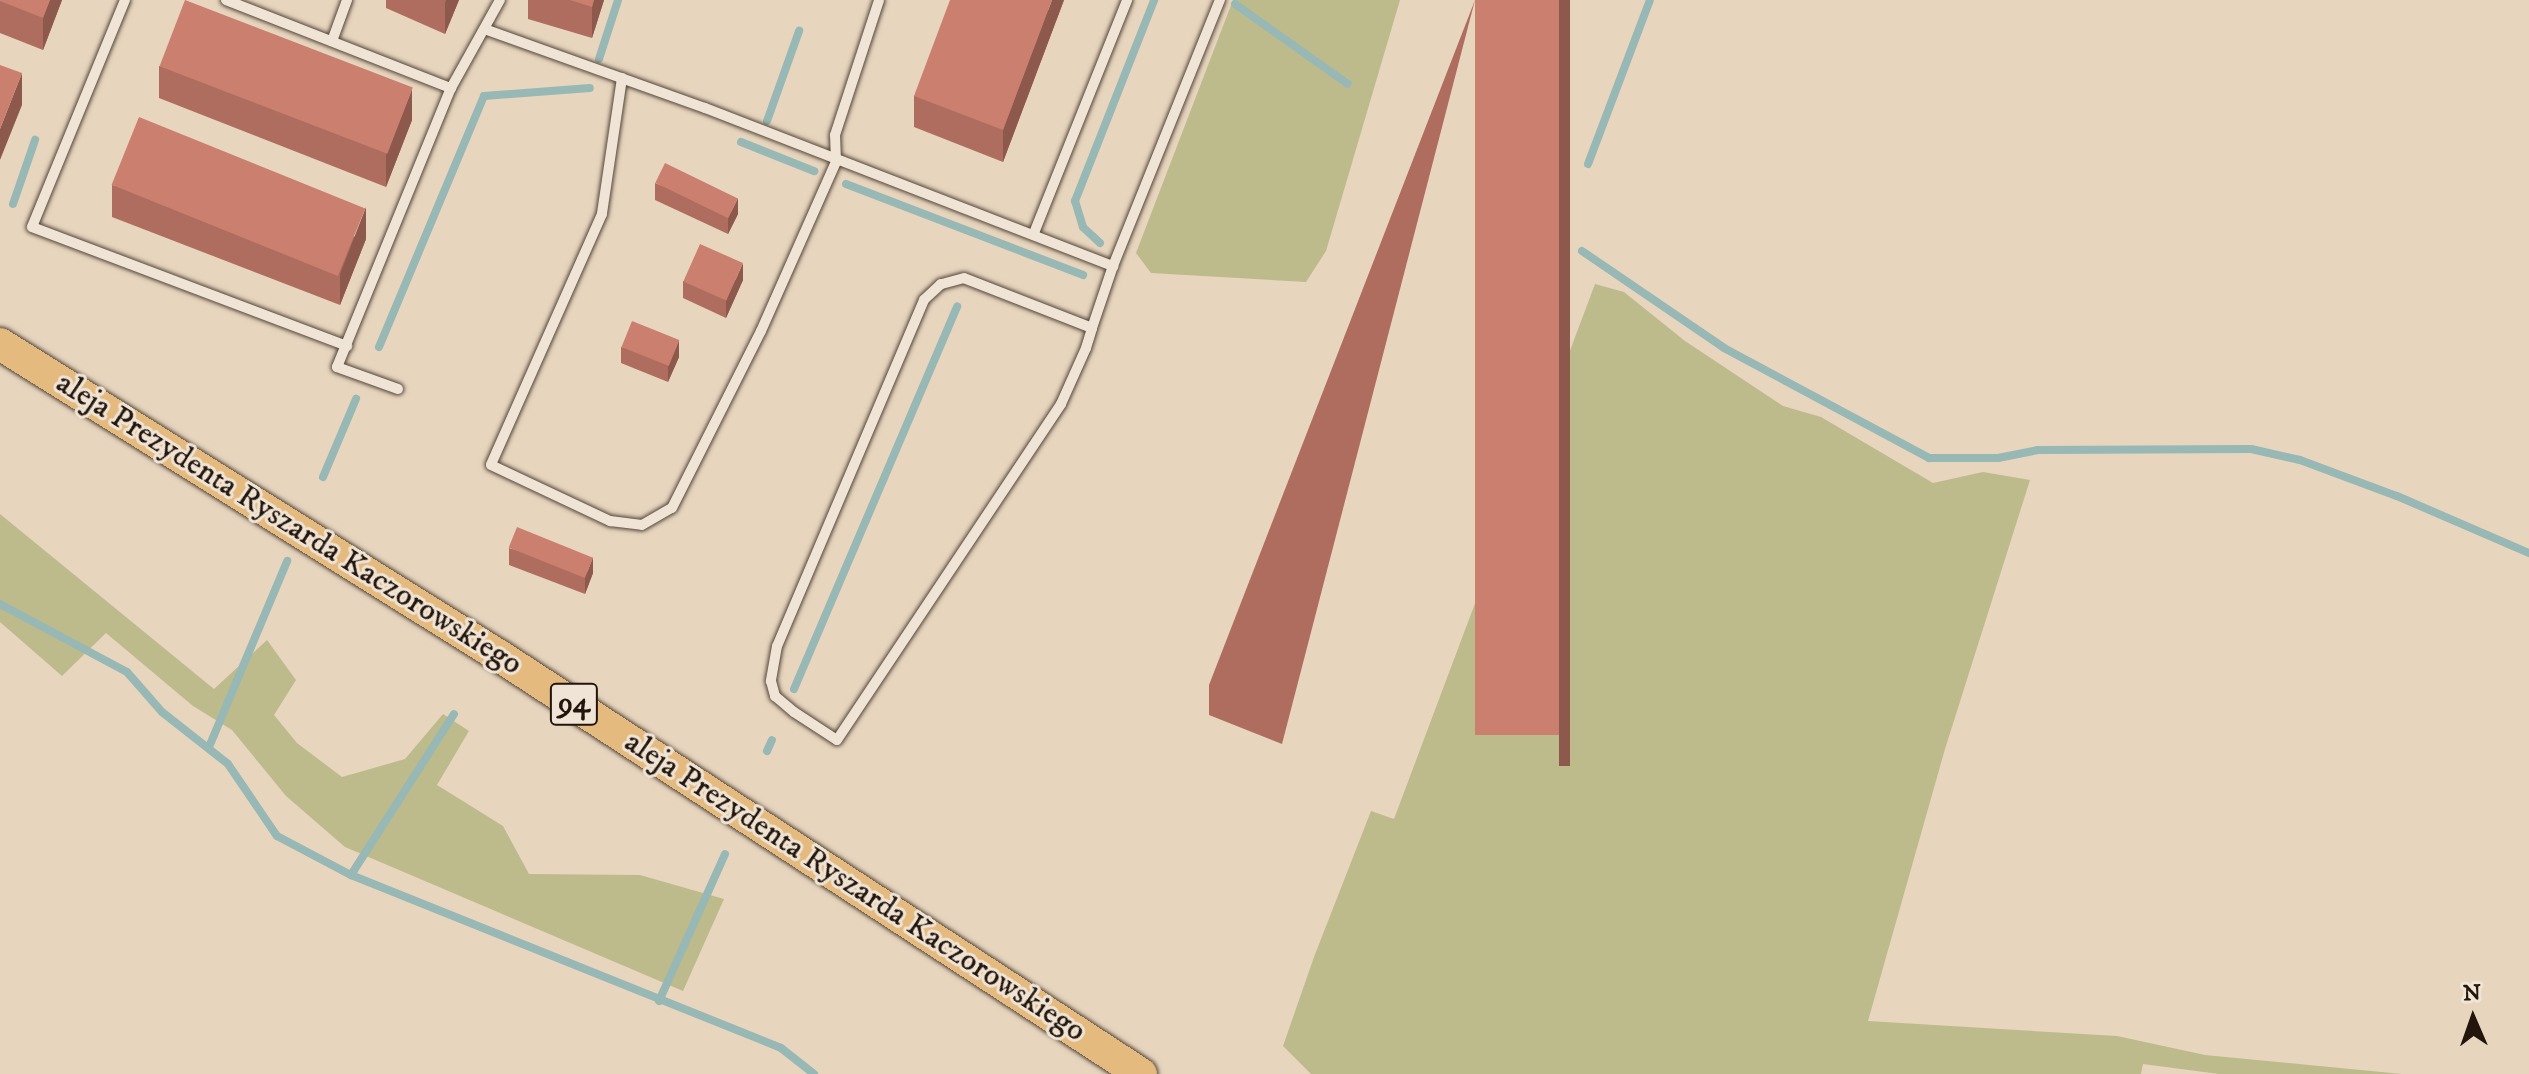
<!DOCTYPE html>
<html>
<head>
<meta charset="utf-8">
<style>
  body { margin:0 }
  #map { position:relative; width:2529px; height:1074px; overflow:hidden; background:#e7d5be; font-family:"IM FELL DW Pica",serif }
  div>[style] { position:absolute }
  .green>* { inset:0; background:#bdbb8c }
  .stream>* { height:8px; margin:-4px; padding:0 4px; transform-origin:4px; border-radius:4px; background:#97b8b4 }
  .roads { filter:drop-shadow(0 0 2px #534538) drop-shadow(0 0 2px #534538) }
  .lane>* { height:10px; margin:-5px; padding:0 5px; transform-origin:5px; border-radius:5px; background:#efe4d5 }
  .primary>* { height:32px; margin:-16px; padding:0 16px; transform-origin:16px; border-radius:16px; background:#e4ba7f }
  .wall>* { inset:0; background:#af6d5f }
  .shaded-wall>* { inset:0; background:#8e594d; transform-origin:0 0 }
  .building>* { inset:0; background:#cb7f6e; transform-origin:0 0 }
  span { translate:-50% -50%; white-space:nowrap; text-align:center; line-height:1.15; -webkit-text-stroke:6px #efe4d5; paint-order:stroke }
  .shield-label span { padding:2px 6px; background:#efe4d5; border:2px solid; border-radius:6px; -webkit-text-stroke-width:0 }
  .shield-label { font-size:30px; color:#22150b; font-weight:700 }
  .street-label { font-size:32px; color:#22150b }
  .north { position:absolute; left:2433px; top:978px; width:80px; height:80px; -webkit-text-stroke:6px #efe4d5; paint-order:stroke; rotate:358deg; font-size:22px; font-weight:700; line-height:32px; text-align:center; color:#22150b }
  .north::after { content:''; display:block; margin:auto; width:28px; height:36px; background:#22150b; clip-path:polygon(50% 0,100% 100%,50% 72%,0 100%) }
</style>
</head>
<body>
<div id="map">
  <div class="green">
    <div style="clip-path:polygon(1233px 0,1400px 0,1326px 251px,1306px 282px,1151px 273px,1136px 253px)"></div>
    <div style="clip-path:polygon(1595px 284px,1624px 292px,1685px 341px,1783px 406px,1821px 417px,1933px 483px,1983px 472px,2030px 480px,1945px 749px,1868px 1021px,2117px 1036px,2205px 1055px,2402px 1074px,2219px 1074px,2143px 1064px,2141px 1074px,1311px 1074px,1283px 1046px,1314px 957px,1371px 811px,1394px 819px)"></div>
    <div style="clip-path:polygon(0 514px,214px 689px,267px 640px,296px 680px,274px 715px,297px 743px,342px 777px,405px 759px,443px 714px,469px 731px,437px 785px,503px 826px,529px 874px,640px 875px,724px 899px,683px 991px,345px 847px,286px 796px,232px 730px,193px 706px,106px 633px,62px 676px,0 622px)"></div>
  </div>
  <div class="stream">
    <div style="left:1235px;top:4px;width:138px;rotate:35.3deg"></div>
    <div style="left:599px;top:59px;width:62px;rotate:-72.1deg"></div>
    <div style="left:767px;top:121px;width:96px;rotate:-70.4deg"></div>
    <div style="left:741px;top:142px;width:79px;rotate:21.7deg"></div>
    <div style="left:1588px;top:164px;width:175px;rotate:-69.3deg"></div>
    <div style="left:846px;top:184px;width:254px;rotate:21deg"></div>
    <div style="left:13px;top:204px;width:68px;rotate:-71deg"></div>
    <div style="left:1100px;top:243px;width:23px;rotate:-137deg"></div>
    <div style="left:1083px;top:227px;width:27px;rotate:-107deg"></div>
    <div style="left:1075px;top:201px;width:216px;rotate:-68.5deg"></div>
    <div style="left:1582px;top:251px;width:172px;rotate:34.3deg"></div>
    <div style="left:1724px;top:348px;width:233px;rotate:28.2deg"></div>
    <div style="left:1929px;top:458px;width:69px"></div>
    <div style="left:1998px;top:458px;width:41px;rotate:-11.3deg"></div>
    <div style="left:2038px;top:450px;width:213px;rotate:-0.3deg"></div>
    <div style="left:2251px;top:449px;width:50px;rotate:12.7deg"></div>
    <div style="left:2300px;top:460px;width:103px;rotate:20.4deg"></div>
    <div style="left:2397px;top:496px;width:144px;rotate:23.4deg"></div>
    <div style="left:379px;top:347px;width:272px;rotate:-67.3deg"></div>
    <div style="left:484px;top:96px;width:106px;rotate:-4.3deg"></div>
    <div style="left:323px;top:477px;width:85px;rotate:-67.1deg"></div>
    <div style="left:0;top:604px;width:144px;rotate:28.2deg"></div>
    <div style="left:127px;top:672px;width:53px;rotate:48.8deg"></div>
    <div style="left:162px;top:712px;width:84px;rotate:38.2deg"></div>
    <div style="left:228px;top:764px;width:87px;rotate:55.8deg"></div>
    <div style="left:277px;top:836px;width:84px;rotate:27.8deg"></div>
    <div style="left:351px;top:875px;width:463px;rotate:21.9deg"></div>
    <div style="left:781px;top:1048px;width:42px;rotate:38.2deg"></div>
    <div style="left:794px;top:689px;width:416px;rotate:-66.9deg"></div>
    <div style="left:209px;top:747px;width:202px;rotate:-67.2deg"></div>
    <div style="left:767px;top:751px;width:12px;rotate:-66deg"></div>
    <div style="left:351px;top:875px;width:191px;rotate:-57.4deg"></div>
    <div style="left:659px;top:1001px;width:161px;rotate:-65.8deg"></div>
  </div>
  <div class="roads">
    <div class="lane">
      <div style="left:125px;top:0;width:245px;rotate:112.3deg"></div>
      <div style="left:32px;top:227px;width:337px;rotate:20.7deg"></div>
      <div style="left:226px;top:0;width:242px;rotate:21.4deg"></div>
      <div style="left:487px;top:30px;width:232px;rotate:19.7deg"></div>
      <div style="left:705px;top:108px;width:438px;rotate:21.2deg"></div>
      <div style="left:1113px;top:266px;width:287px;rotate:-68.1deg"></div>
      <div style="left:332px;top:41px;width:44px;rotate:-69.9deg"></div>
      <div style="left:622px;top:78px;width:137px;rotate:98.4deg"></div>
      <div style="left:602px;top:214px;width:274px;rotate:113.9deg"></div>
      <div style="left:491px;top:465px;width:132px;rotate:25.2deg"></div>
      <div style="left:610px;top:521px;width:32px;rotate:7deg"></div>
      <div style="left:642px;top:525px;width:34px;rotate:-30deg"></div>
      <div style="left:672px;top:508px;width:198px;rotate:-63.3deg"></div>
      <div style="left:761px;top:331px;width:185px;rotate:-66.1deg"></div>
      <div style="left:836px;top:162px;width:27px;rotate:-92deg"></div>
      <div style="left:835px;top:135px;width:142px;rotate:-71.9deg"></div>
      <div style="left:1034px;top:233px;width:251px;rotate:-68.2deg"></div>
      <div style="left:1092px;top:328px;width:137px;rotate:-158.7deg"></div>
      <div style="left:964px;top:278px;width:24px;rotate:165deg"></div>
      <div style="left:941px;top:284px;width:23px;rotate:137deg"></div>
      <div style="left:924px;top:300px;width:376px;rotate:113deg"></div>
      <div style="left:777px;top:646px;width:36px;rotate:100deg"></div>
      <div style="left:771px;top:681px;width:16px;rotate:75deg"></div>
      <div style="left:775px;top:696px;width:25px;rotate:40deg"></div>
      <div style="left:794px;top:712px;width:51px;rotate:33.1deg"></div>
      <div style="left:837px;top:740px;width:404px;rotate:-56.3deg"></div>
      <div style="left:1061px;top:404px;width:61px;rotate:-65.9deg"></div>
      <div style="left:1086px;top:348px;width:21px;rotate:-73deg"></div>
      <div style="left:1092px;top:328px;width:65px;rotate:-71.3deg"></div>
      <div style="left:398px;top:389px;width:65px;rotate:-160.2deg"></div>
      <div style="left:337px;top:367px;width:301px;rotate:-67.8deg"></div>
      <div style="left:451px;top:88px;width:101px;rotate:-60.9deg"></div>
    </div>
    <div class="primary">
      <div style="left:0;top:344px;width:591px;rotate:32deg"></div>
      <div style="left:501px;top:657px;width:764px;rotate:33.09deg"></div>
    </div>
  </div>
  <div class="wall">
    <div style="clip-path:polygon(0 0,62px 0,43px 50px,0 33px)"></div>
    <div style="clip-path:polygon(386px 0,459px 0,445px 34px,386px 8px)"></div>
    <div style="clip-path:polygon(528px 0,604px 0,592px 38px,528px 19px)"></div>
    <div style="clip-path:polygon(1064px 0,1003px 162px,914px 127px,914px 96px)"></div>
    <div style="clip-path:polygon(1475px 0,1282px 744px,1209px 715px,1209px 685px)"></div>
    <div style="clip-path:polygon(159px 66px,412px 120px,386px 187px,159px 98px)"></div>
    <div style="clip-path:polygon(655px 183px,738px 214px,728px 234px,655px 200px)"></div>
    <div style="clip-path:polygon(112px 185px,366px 239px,340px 305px,112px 217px)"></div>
    <div style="clip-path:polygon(743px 280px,726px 318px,683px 298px,683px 281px)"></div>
    <div style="clip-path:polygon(621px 347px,679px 357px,668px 382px,621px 363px)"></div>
    <div style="clip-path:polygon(509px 548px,593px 573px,585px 594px,509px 565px)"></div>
  </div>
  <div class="shaded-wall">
    <div style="clip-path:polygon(50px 0,62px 0,43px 50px,43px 18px)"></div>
    <div style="clip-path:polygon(446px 0,459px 0,445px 34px,445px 3px)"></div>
    <div style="clip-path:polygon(594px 0,604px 0,592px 38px,592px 7px)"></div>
    <div style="clip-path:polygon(1052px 0,1064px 0,1003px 162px,1003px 130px)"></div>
    <div style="left:1559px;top:0;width:11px;height:766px"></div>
    <div style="clip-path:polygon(22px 73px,22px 105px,0 160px,0 129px)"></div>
    <div style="clip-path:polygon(412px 89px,412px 120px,386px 187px,386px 155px)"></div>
    <div style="clip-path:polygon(738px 198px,738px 214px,728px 234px,728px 218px)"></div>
    <div style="clip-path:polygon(366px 207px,366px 239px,340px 305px,340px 274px)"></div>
    <div style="clip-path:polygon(743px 263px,743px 280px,726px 318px,726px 301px)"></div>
    <div style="clip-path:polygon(679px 340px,679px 357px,668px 382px,668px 366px)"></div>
    <div style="clip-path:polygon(593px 557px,593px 573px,585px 594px,585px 578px)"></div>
  </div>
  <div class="building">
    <div style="clip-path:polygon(0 0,50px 0,43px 18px,0 1px)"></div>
    <div style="left:185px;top:0;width:244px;height:71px;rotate:21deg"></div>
    <div style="clip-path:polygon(570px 0,594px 0,592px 7px)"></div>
    <div style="clip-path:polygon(950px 0,1052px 0,1003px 130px,914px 96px)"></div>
    <div style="left:1475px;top:0;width:84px;height:735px"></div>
    <div style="clip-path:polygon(0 65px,22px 73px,0 129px)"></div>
    <div style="left:139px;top:117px;width:244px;height:73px;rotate:22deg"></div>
    <div style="left:665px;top:163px;width:81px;height:22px;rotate:26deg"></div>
    <div style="left:700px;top:244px;width:47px;height:41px;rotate:24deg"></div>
    <div style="left:632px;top:321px;width:51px;height:28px;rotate:22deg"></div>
    <div style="left:517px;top:527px;width:82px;height:22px;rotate:22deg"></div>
  </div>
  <div class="shield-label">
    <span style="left:574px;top:704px">94</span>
  </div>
  <div class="street-label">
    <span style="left:289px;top:524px;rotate:32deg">aleja Prezydenta Ryszarda Kaczorowskiego</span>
    <span style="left:855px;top:887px;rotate:33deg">aleja Prezydenta Ryszarda Kaczorowskiego</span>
  </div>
  <div class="north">N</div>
</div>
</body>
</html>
